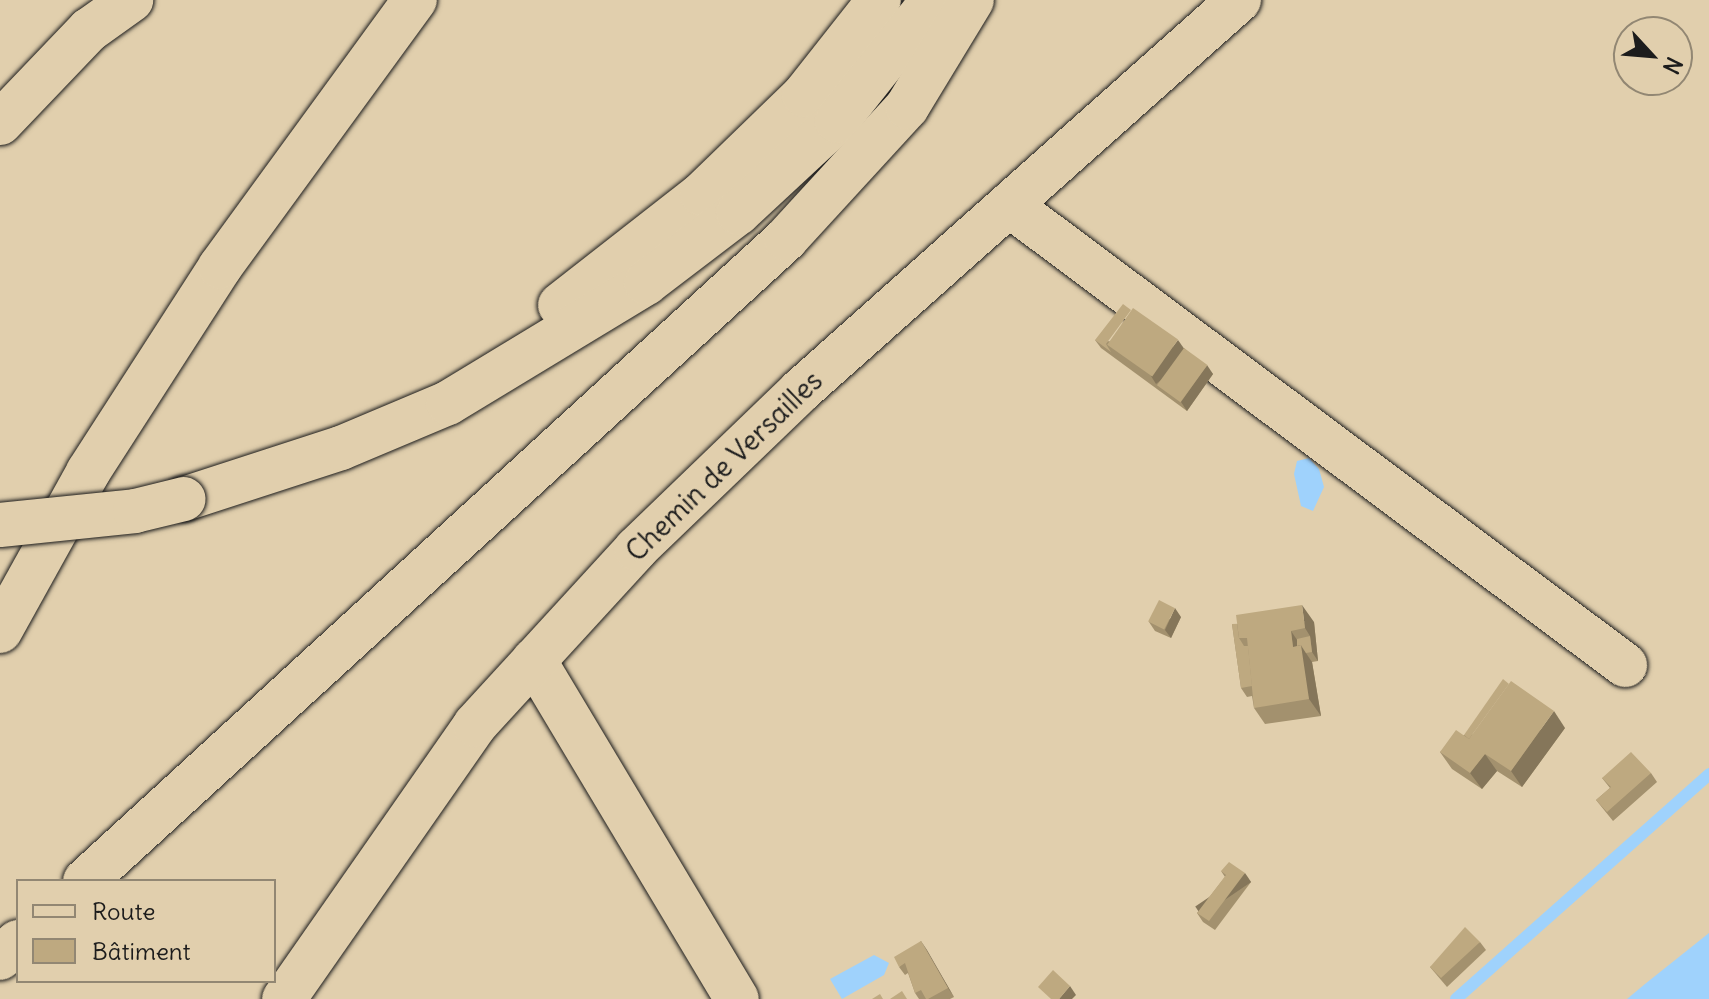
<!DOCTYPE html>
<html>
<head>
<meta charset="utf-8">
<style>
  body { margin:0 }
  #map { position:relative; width:1709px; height:999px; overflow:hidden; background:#e1cfad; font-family:Delius,sans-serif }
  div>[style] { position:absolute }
  .water>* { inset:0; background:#9fd2fc }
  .stream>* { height:12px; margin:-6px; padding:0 6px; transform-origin:6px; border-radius:6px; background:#9fd2fc }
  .roads { filter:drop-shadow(0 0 2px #1c1c1c) drop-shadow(0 0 2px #1c1c1c) }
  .minor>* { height:44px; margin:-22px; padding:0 22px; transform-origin:22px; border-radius:22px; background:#e1cfad }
  .major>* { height:44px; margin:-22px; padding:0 22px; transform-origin:22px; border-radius:22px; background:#e1cfad }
  .highway>* { height:44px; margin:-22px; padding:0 22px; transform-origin:22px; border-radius:22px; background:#e1cfad }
  .bridges { filter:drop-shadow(0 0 2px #1c1c1c) drop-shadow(0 0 2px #1c1c1c) }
  .major-bridge>* { height:44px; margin:-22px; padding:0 22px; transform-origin:22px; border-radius:22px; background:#e1cfad }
  .wall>* { inset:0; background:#a3916e }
  .shaded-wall>* { inset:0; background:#85765a; transform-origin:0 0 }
  .building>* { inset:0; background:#bea980; transform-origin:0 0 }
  span { translate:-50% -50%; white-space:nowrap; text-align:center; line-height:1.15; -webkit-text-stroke:6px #e1cfad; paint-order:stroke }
  .street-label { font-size:28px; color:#1c1c1c }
  .legend { position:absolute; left:16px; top:879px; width:260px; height:104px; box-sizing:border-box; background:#e1cfad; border:2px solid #928773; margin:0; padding:10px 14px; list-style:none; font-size:24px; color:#1c1c1c }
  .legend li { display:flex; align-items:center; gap:16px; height:40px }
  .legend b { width:40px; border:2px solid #928773 }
  .north { position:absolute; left:1613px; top:16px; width:80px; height:80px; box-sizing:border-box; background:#e1cfad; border:2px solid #928773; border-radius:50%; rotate:116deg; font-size:22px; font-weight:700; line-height:32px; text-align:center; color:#1c1c1c }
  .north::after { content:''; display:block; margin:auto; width:28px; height:36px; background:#1c1c1c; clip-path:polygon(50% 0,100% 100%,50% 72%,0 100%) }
</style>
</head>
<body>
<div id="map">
  <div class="water">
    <div style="clip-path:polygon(1309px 458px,1319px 469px,1324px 487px,1313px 511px,1301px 506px,1294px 474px,1297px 461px)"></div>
    <div style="clip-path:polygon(1709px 933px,1709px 999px,1627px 999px,1645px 984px)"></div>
    <div style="clip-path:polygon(874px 955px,889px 963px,884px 975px,842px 999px,830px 979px)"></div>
  </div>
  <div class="stream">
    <div style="left:1456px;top:999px;width:339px;rotate:-41.6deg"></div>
  </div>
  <div class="roads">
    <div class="minor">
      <div style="left:0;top:123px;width:129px;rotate:-46.3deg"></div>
      <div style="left:89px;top:30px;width:52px;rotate:-35.5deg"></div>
      <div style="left:1009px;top:205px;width:769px;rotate:36.75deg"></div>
      <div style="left:534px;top:660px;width:395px;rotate:59.1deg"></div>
      <div style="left:284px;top:999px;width:334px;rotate:-55.1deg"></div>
      <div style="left:475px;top:725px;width:239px;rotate:-47.5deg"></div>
      <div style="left:636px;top:549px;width:228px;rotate:-43.9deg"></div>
      <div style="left:800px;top:391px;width:588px;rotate:-41.69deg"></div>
    </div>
    <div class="major">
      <div style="left:560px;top:305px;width:180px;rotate:-38deg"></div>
      <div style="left:702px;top:194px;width:142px;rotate:-44.1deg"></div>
      <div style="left:804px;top:95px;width:121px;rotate:-51.7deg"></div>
      <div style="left:184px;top:499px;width:165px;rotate:-18deg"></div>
      <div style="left:341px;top:448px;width:116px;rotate:-22.8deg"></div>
      <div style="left:448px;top:403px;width:232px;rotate:-31.2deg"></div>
      <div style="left:646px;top:283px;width:116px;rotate:-37.3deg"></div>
      <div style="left:738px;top:213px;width:135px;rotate:-42.9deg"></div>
      <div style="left:837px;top:121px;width:154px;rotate:-51.6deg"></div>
    </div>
    <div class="highway">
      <div style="left:0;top:631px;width:182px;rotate:-61deg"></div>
      <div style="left:88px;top:472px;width:244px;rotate:-57.2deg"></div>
      <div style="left:220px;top:267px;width:331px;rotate:-53.9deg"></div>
      <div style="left:85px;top:881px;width:951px;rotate:-42.48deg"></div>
      <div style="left:786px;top:239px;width:179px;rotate:-47.5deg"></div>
      <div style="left:907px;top:107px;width:125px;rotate:-58.7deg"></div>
      <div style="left:0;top:958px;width:24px;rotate:-42deg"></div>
    </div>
  </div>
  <div class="bridges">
    <div class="major-bridge">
      <div style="left:0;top:525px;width:136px;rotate:-5.9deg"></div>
      <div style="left:135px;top:511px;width:50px;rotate:-13.8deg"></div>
    </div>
  </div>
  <div class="wall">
    <div style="clip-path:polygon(1095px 340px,1184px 348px,1213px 374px,1187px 411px,1101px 348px)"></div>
    <div style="clip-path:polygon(1181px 617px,1171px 638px,1155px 631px,1149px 622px)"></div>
    <div style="clip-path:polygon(1314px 622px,1318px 661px,1312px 662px,1321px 716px,1265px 724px,1254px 708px,1252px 696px,1247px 697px,1241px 688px,1232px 624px)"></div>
    <div style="clip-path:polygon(1565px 728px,1522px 787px,1497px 771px,1482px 789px,1452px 769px,1440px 752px,1464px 735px)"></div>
    <div style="clip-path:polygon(1651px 773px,1657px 782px,1613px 821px,1596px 800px,1610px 788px,1602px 778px)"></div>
    <div style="clip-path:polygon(1221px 871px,1251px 882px,1215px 930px,1203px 922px,1197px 913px,1225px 877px)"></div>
    <div style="clip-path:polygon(921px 941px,954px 997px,950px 999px,919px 999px,915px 993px,908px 973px,905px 975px,899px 967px)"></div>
    <div style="clip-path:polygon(1480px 942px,1486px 950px,1447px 987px,1430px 967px)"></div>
  </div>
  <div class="shaded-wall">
    <div style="clip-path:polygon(1178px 340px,1190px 357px,1156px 384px,1151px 376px)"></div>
    <div style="clip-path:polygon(1207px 365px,1213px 374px,1187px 411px,1181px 402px)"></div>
    <div style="clip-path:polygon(1302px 605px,1314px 622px,1318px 661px,1312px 652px,1310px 636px,1305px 628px)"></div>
    <div style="clip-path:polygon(1175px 608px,1181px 617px,1171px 638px,1165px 630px)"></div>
    <div style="clip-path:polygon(1291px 631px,1312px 662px,1321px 716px,1309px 699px,1293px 647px)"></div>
    <div style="clip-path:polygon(1554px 711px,1565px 728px,1522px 787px,1511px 771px)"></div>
    <div style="clip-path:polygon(1485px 754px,1497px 771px,1482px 789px,1470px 773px)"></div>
    <div style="left:1245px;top:873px;width:11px;height:60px;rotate:56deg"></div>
    <div style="clip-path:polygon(921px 941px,927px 950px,954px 997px,948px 988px)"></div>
    <div style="clip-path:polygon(1070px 986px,1076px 995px,1072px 999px,1059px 999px)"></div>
  </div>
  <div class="building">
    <div style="clip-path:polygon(1123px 304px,1131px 310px,1106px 344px,1111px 352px,1095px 340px)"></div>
    <div style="left:1133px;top:308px;width:55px;height:45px;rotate:35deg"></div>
    <div style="left:1184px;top:348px;width:29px;height:46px;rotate:36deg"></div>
    <div style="left:1159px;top:600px;width:18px;height:24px;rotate:27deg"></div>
    <div style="clip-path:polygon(1302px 605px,1305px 628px,1291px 631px,1293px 647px,1301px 645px,1309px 699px,1254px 708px,1247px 638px,1239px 638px,1236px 615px)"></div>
    <div style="clip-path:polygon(1232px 624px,1237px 624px,1239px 638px,1244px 646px,1248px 646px,1252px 686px,1241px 688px)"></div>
    <div style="clip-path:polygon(1310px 636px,1312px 652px,1306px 653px,1301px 645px,1297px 646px,1297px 639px)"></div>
    <div style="clip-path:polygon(1503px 679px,1509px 684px,1469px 739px,1464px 735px)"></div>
    <div style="clip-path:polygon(1511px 681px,1554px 711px,1511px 771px,1485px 754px,1470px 773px,1440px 752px,1456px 730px,1469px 739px)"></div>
    <div style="clip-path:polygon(1631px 752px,1651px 773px,1607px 812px,1596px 800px,1611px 787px,1602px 778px)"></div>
    <div style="clip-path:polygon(1229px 862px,1245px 873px,1209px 921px,1197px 913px,1226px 875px,1221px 871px)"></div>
    <div style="clip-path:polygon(1465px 927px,1480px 942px,1441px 978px,1430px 967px)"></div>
    <div style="clip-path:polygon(921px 941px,948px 988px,928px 999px,926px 999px,921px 990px,915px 993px,905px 963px,899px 967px,894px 957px)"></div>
    <div style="clip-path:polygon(1053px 970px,1070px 986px,1059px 999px,1051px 999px,1038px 987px)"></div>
    <div style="clip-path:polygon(902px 991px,907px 999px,890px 999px)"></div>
    <div style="clip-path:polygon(880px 994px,883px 999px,872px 999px)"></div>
  </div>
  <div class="street-label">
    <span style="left:724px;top:466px;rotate:-44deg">Chemin de Versailles</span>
  </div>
  <ul class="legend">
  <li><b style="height:10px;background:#e1cfad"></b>Route</li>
  <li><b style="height:22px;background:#bea980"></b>Bâtiment</li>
  </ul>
  <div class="north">N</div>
</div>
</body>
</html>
